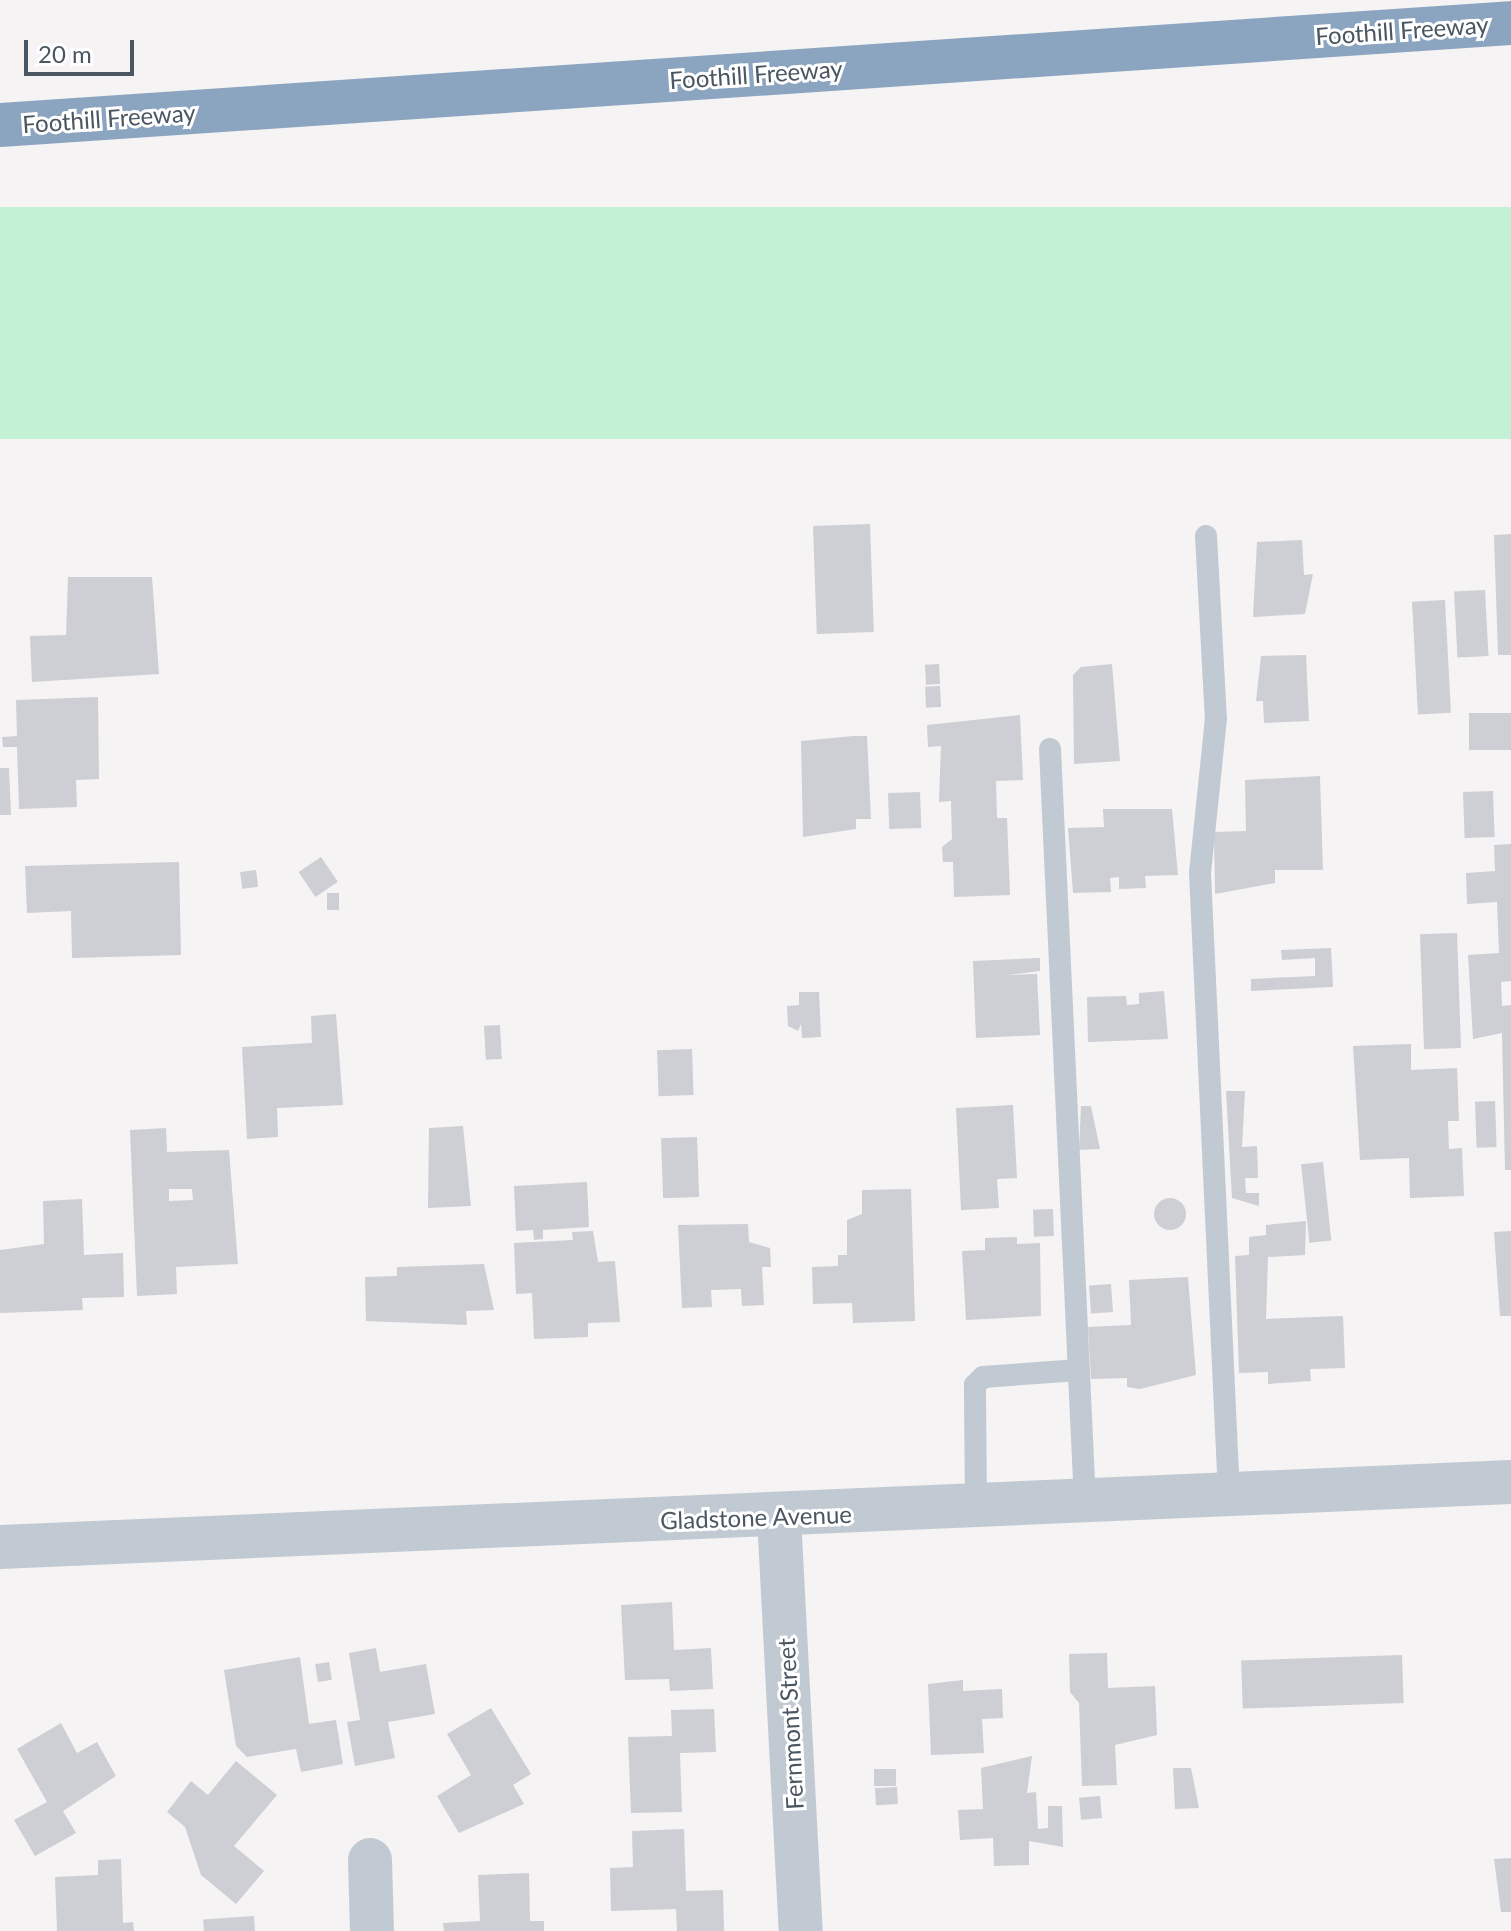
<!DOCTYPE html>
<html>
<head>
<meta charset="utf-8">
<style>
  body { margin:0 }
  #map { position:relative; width:1511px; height:1931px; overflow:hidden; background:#f5f3f3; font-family:Lato,sans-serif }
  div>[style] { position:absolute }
  .green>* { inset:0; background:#c3f1d5; transform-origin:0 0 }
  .building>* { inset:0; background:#cdcfd5; transform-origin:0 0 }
  .round { border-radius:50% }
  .service>* { height:22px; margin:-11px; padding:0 11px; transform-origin:11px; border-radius:11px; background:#c1cad2 }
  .minor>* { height:44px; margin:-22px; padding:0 22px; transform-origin:22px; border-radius:22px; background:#c1cad2 }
  .tertiary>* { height:44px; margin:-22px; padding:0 22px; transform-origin:22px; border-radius:22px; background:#c1cad2 }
  .motorway>* { height:44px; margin:-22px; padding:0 22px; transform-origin:22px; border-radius:22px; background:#8ba5c1 }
  span { translate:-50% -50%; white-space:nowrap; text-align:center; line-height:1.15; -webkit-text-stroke:6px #fff; paint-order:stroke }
  .street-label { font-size:24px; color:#4a5661 }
  .scale { position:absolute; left:24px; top:40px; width:110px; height:36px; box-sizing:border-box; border:4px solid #4a5661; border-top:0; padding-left:10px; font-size:24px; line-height:28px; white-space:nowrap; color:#4a5661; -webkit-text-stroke:6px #fff; paint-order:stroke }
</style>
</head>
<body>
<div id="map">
  <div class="green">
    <div style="left:1511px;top:207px;width:232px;height:1513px;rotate:90deg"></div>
  </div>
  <div class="building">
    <div style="left:870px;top:524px;width:108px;height:57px;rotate:88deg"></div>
    <div style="clip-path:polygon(1511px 534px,1511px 655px,1498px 655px,1494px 535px)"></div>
    <div style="clip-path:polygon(1302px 540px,1304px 575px,1313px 574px,1305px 614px,1253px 617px,1257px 542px)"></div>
    <div style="clip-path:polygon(68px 577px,152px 577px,159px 674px,32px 682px,30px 636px,66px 635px)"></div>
    <div style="left:1485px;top:590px;width:66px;height:31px;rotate:87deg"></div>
    <div style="left:1445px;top:600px;width:113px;height:33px;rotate:87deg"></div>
    <div style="clip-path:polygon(1306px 655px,1309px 721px,1264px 723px,1263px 701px,1256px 701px,1261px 656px)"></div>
    <div style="left:939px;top:664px;width:20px;height:14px;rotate:87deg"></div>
    <div style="clip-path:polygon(1112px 664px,1120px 761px,1074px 764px,1073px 675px,1081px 667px)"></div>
    <div style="left:940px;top:686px;width:21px;height:15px;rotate:87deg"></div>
    <div style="clip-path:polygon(98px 697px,99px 779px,76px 780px,77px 807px,19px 809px,17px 747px,3px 747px,2px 737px,17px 736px,16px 700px)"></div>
    <div style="left:1511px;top:713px;width:37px;height:42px;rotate:90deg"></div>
    <div style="clip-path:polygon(1020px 715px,1023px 780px,996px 781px,997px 818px,1007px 818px,1010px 895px,954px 897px,953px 862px,943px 862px,942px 847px,952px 839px,951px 801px,939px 802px,941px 746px,928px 747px,927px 725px)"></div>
    <div style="clip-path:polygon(853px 736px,867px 736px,871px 819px,856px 819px,856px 829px,803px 837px,801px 741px)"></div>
    <div style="clip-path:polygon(0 768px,9px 768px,11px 815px,0 815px)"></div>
    <div style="clip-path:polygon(1320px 776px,1323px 870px,1275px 870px,1275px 883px,1215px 894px,1214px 832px,1246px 831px,1245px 780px)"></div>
    <div style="left:1493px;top:791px;width:46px;height:30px;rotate:88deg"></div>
    <div style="left:920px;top:792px;width:36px;height:32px;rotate:88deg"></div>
    <div style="clip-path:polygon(1103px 809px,1172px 809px,1178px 875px,1145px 876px,1146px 888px,1119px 889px,1119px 877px,1110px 878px,1111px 892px,1073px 893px,1068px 828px,1104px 827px)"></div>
    <div style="clip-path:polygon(1511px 844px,1511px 981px,1501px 982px,1502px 1006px,1511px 1005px,1511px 1170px,1505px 1170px,1502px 1033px,1473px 1039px,1468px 955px,1499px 953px,1497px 902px,1467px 904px,1466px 873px,1495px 871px,1494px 845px)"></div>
    <div style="left:321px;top:857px;width:30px;height:27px;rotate:56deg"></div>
    <div style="clip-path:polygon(179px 862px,181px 955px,72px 958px,71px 911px,27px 913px,25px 866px)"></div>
    <div style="left:256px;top:870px;width:17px;height:16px;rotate:83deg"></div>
    <div style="left:327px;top:893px;width:12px;height:17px"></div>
    <div style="left:1457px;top:933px;width:115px;height:37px;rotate:88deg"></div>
    <div style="clip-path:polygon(1331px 948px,1333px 987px,1251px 991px,1251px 979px,1315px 976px,1315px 958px,1282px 960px,1281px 950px)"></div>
    <div style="clip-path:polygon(1040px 958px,1040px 971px,1008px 975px,1037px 974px,1040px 1035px,976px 1038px,973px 961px)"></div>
    <div style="clip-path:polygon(1164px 991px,1168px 1039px,1088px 1042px,1087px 997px,1126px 996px,1127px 1005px,1139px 1004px,1139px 993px)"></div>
    <div style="clip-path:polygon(799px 992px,819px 992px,821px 1037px,802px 1038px,801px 1024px,798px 1031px,788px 1026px,787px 1006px,799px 1005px)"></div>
    <div style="clip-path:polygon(336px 1014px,343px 1105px,277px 1108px,278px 1137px,247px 1139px,242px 1047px,312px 1043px,311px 1016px)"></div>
    <div style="left:500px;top:1025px;width:34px;height:16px;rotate:87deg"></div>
    <div style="clip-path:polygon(1411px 1044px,1411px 1070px,1457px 1068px,1459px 1121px,1448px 1121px,1449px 1149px,1462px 1148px,1464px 1196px,1410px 1198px,1409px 1158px,1360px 1160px,1353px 1046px)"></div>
    <div style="left:692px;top:1049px;width:46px;height:35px;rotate:88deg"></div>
    <div style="clip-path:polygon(1226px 1091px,1245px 1091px,1242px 1147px,1257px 1146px,1258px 1178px,1245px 1178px,1246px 1193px,1259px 1193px,1259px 1206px,1232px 1198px)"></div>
    <div style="left:1495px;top:1101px;width:46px;height:20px;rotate:88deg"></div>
    <div style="clip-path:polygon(1013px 1105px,1017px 1178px,997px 1179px,999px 1208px,961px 1210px,956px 1108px)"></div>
    <div style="clip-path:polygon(1081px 1106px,1091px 1106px,1100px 1149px,1079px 1150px)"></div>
    <div style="clip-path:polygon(463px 1126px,471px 1206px,428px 1208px,429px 1128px)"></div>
    <div style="clip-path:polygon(evenodd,166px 1128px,167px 1152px,229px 1150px,238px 1264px,176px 1267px,177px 1294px,137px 1296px,130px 1130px,166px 1128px,169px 1189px,192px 1189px,193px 1200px,169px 1201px,169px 1189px)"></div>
    <div style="left:697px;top:1137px;width:60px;height:36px;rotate:88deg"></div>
    <div style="left:1323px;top:1162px;width:79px;height:22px;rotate:84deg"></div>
    <div style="clip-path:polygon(587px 1182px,589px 1227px,543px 1230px,543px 1239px,534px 1240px,533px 1230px,516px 1231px,514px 1186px)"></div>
    <div style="clip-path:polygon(911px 1189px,915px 1321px,853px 1323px,852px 1303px,813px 1304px,812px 1267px,838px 1266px,838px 1255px,847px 1255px,847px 1220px,862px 1214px,862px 1190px)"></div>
    <div class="round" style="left:1154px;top:1198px;width:32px;height:32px"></div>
    <div style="clip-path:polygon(82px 1199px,84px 1255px,123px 1253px,124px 1297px,82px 1298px,83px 1310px,0 1313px,0 1250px,44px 1244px,43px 1201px)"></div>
    <div style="left:1053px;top:1209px;width:27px;height:20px;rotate:88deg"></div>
    <div style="clip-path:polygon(1306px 1221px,1305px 1255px,1268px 1257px,1266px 1319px,1343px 1316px,1345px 1368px,1310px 1369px,1311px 1381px,1268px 1384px,1268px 1372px,1239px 1373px,1235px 1256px,1249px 1255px,1249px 1237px,1266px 1235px,1266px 1225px)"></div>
    <div style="clip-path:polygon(748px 1224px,749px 1242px,770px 1248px,771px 1267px,762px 1267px,764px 1305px,742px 1306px,741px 1289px,711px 1290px,712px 1307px,682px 1308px,678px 1225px)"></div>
    <div style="clip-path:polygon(593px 1231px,598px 1262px,615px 1261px,620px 1322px,588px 1323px,588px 1337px,534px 1339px,532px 1293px,516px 1294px,514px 1243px,573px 1240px,572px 1232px)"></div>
    <div style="clip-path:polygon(1511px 1231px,1511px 1316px,1500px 1316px,1494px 1232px)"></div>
    <div style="clip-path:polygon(1017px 1237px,1017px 1244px,1040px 1243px,1041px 1316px,966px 1320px,962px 1251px,985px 1250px,985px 1238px)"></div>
    <div style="clip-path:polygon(484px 1264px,494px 1310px,466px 1311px,467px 1325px,366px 1321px,365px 1277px,397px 1276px,397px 1267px)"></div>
    <div style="clip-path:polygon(1188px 1277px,1196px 1375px,1140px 1389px,1127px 1387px,1127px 1378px,1091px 1379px,1088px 1327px,1131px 1325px,1129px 1280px)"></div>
    <div style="left:1111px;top:1284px;width:28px;height:22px;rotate:86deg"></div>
    <div style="clip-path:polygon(672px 1602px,674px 1650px,711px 1648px,713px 1689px,670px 1691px,669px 1679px,625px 1680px,621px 1605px)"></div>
    <div style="clip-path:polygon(376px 1648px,380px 1672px,426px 1664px,435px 1714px,388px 1722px,395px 1758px,355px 1766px,347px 1722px,360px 1720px,349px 1653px)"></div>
    <div style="clip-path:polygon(1107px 1653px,1108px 1688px,1155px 1686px,1157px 1735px,1115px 1745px,1117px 1785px,1082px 1786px,1079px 1703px,1070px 1692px,1069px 1654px)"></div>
    <div style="left:1402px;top:1655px;width:48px;height:161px;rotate:88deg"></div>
    <div style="clip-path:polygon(300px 1657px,309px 1724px,336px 1720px,343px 1764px,301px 1772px,296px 1749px,247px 1757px,236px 1746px,224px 1670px)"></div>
    <div style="left:329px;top:1662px;width:18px;height:14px;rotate:81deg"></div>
    <div style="clip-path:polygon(963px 1680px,963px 1691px,1002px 1689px,1003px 1718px,982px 1719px,984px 1753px,931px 1755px,928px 1684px)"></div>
    <div style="clip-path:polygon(491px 1708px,531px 1774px,513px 1785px,524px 1804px,459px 1833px,437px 1796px,471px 1775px,447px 1734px)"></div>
    <div style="clip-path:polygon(714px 1709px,716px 1752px,680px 1753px,682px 1812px,631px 1813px,628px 1737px,672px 1736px,671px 1710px)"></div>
    <div style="clip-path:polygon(61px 1723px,77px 1753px,97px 1742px,116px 1776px,63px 1811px,76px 1833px,35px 1856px,14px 1820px,47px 1802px,17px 1749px)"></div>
    <div style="clip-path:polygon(1032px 1756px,1027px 1793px,1036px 1792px,1038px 1829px,1048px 1828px,1048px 1806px,1062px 1806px,1063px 1847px,1029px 1841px,1029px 1865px,994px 1866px,993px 1838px,960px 1840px,958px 1810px,983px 1809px,981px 1768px)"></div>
    <div style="clip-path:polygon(236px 1761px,277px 1795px,234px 1846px,264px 1871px,236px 1904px,201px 1875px,185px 1827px,167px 1812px,191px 1781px,208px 1795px)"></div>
    <div style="clip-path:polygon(1173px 1768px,1191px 1768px,1199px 1808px,1175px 1809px)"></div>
    <div style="left:874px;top:1769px;width:22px;height:17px"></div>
    <div style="left:897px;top:1787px;width:17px;height:22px;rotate:87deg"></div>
    <div style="left:1100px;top:1796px;width:22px;height:21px;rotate:85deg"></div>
    <div style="clip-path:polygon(684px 1829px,686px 1891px,723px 1890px,724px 1931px,677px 1931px,676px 1909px,611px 1911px,610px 1868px,633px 1867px,632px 1831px)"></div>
    <div style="clip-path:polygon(1511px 1858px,1511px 1912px,1501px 1912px,1494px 1859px)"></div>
    <div style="clip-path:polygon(121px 1859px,123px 1923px,133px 1922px,134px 1931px,57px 1931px,55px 1877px,98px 1875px,98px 1860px)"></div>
    <div style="clip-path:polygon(529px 1873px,530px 1921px,544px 1921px,544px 1931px,444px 1931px,443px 1923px,480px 1921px,478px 1875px)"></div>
    <div style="left:254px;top:1916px;width:15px;height:51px;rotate:86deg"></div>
  </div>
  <div class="service">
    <div style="left:1206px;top:536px;width:182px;rotate:86.9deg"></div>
    <div style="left:1216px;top:718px;width:156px;rotate:95.9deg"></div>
    <div style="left:1200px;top:873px;width:624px;rotate:87.33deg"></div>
    <div style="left:1050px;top:749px;width:755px;rotate:87.34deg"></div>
    <div style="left:976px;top:1508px;width:123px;rotate:-90.5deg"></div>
    <div style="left:975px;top:1385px;width:11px;rotate:-45deg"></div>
    <div style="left:983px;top:1377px;width:96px;rotate:-4.2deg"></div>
  </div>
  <div class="minor">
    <div style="left:779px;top:1517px;width:415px;rotate:87deg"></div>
    <div style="left:370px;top:1860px;width:71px;rotate:88.4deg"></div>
  </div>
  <div class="tertiary">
    <div style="left:0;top:1547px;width:1512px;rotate:-2.46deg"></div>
  </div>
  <div class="motorway">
    <div style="left:0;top:125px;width:1514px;rotate:-3.86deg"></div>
  </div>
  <div class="street-label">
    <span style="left:1402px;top:30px;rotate:-4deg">Foothill Freeway</span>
    <span style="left:756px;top:74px;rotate:-4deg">Foothill Freeway</span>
    <span style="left:109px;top:118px;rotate:-4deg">Foothill Freeway</span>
    <span style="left:756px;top:1517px;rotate:-2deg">Gladstone Avenue</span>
    <span style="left:790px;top:1724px;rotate:-93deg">Fernmont Street</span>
  </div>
  <div class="scale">20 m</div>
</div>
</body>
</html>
